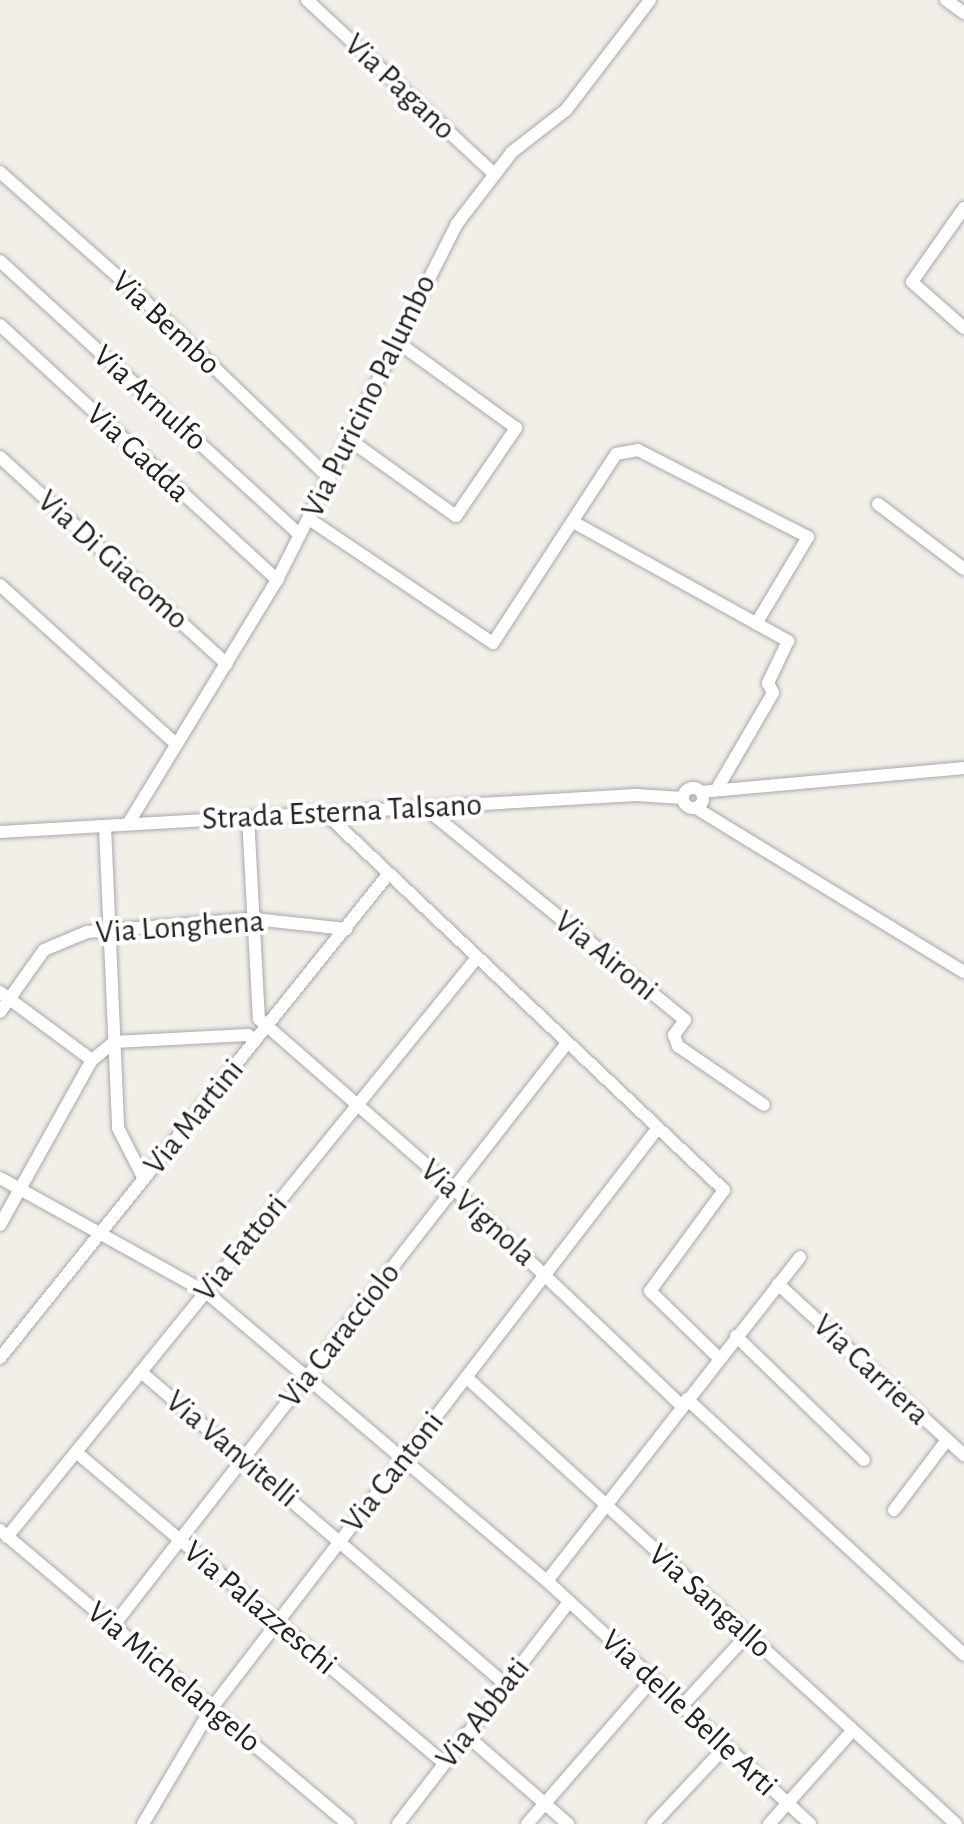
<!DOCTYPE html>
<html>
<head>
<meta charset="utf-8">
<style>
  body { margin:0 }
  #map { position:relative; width:964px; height:1824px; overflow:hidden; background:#f2efe9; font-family:"Alegreya Sans",sans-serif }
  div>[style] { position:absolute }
  .roads { filter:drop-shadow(0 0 2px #a9a9a9) drop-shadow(0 0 2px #a9a9a9) }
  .minor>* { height:12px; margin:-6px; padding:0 6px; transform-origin:6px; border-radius:6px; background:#fff }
  .minor>.ring { margin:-6px; padding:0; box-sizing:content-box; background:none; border:12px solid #fff; border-radius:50% }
  span { translate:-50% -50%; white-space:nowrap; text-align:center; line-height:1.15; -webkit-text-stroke:8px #fff; paint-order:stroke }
  .street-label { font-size:32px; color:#222 }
</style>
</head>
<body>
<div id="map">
  <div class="roads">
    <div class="minor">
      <div style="left:307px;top:0;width:254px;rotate:42.9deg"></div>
      <div style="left:946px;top:0;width:22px;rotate:36deg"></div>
      <div style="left:0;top:172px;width:190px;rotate:41.6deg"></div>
      <div style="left:142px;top:298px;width:258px;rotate:43.9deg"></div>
      <div style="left:964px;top:208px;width:90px;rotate:125.1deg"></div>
      <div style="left:912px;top:282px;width:69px;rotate:41.5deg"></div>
      <div style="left:0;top:261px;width:406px;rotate:42.4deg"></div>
      <div style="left:0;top:325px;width:377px;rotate:42.6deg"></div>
      <div style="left:347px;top:438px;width:134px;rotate:35.6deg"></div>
      <div style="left:456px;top:516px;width:107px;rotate:-55.7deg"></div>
      <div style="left:516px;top:428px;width:148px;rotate:-144.1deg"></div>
      <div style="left:0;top:457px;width:307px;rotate:42.4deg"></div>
      <div style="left:878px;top:504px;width:108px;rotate:37.1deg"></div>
      <div style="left:309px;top:519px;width:222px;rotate:34deg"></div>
      <div style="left:493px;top:643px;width:225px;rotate:-56.9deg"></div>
      <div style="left:616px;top:454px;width:22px;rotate:-10deg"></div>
      <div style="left:638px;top:450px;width:191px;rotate:27.1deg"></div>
      <div style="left:808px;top:537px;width:101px;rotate:120.9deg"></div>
      <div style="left:575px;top:523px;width:244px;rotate:29deg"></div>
      <div style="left:788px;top:641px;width:47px;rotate:115.5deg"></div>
      <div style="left:768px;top:683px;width:11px;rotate:63deg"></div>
      <div style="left:773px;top:693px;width:109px;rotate:120.3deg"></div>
      <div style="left:0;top:585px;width:237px;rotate:42.1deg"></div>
      <div class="ring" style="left:683px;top:788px;width:8px;height:8px"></div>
      <div style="left:701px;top:792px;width:264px;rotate:-5.2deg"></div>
      <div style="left:424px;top:807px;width:337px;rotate:39.2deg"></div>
      <div style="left:685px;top:1020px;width:19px;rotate:126deg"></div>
      <div style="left:674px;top:1035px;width:12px;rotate:70deg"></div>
      <div style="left:678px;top:1046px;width:104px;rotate:34.5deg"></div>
      <div style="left:696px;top:808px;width:314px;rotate:31.5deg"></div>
      <div style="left:325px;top:813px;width:549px;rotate:43.38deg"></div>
      <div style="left:724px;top:1190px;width:125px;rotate:126.2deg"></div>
      <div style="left:650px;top:1291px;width:96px;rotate:44.2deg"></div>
      <div style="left:248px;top:817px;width:202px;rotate:86.9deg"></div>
      <div style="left:259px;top:1019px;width:259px;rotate:41.1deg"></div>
      <div style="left:454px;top:1189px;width:315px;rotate:43.6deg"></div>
      <div style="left:128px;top:824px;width:286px;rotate:-58.6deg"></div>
      <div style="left:277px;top:580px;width:398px;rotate:-63.2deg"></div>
      <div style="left:456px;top:225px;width:92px;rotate:-52.5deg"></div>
      <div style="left:512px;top:152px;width:68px;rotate:-37.9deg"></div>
      <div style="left:566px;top:110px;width:138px;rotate:-52.6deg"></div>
      <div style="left:105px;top:826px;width:302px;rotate:87.5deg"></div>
      <div style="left:118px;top:1128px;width:57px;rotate:63deg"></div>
      <div style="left:0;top:832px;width:637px;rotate:-3.33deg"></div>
      <div style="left:636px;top:795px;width:47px;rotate:3.7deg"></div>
      <div style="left:0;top:992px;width:114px;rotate:36.5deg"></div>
      <div style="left:0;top:1012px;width:76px;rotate:-54.6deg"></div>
      <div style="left:44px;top:950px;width:47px;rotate:-22.7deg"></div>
      <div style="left:87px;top:932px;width:168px;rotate:-4.5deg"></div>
      <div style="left:254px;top:919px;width:93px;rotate:6.2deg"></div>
      <div style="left:0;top:1178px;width:235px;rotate:29deg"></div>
      <div style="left:206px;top:1292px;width:447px;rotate:40.3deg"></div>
      <div style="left:547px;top:1581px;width:358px;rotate:42.7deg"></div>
      <div style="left:0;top:1225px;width:189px;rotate:-60.9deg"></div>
      <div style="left:92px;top:1060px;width:28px;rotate:-39deg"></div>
      <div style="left:114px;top:1042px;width:134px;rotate:-3deg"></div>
      <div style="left:248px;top:1035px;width:9px;rotate:41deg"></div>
      <div style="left:778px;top:1284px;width:253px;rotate:42.6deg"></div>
      <div style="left:736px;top:1336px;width:178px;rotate:44.1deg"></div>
      <div style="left:0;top:1358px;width:618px;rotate:-51.24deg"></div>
      <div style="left:141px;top:1372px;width:479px;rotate:40.6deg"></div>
      <div style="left:466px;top:1377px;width:663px;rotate:42.37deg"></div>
      <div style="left:687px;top:1399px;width:377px;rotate:42.7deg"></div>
      <div style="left:76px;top:1452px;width:482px;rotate:40.2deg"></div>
      <div style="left:894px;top:1510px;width:88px;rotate:-52.9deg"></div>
      <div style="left:0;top:1530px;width:456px;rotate:40.2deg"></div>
      <div style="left:7px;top:1537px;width:743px;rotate:-50.95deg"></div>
      <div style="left:547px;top:1581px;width:411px;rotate:-52deg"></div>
      <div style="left:113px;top:1626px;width:739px;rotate:-52.09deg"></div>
      <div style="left:681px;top:1707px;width:98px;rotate:-47.5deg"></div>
      <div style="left:465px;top:1734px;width:137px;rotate:41.1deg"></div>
      <div style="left:143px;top:1824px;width:134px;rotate:-59.4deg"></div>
      <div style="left:211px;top:1709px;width:732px;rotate:-52.44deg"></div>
      <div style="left:398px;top:1824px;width:280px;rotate:-52.4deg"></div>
      <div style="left:527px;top:1824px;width:191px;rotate:-49deg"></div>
      <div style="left:653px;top:1824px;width:105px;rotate:-46.9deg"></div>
      <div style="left:769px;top:1824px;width:126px;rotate:-48.2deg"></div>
    </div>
  </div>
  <div class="street-label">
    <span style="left:400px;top:87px;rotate:43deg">Via Pagano</span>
    <span style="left:166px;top:323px;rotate:43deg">Via Bembo</span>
    <span style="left:369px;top:396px;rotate:-64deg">Via Puricino Palumbo</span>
    <span style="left:150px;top:398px;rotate:42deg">Via Arnulfo</span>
    <span style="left:138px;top:453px;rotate:43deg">Via Gadda</span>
    <span style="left:113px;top:560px;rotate:42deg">Via Di Giacomo</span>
    <span style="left:342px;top:812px;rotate:-3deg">Strada Esterna Talsano</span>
    <span style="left:180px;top:927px;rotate:-4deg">Via Longhena</span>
    <span style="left:606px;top:956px;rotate:39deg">Via Aironi</span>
    <span style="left:194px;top:1117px;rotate:-51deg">Via Martini</span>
    <span style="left:478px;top:1213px;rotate:42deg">Via Vignola</span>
    <span style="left:241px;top:1248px;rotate:-51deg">Via Fattori</span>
    <span style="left:340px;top:1335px;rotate:-52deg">Via Caracciolo</span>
    <span style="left:871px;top:1370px;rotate:43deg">Via Carriera</span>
    <span style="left:232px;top:1449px;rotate:40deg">Via Vanvitelli</span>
    <span style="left:393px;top:1472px;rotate:-52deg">Via Cantoni</span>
    <span style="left:710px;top:1601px;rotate:42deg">Via Sangallo</span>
    <span style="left:260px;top:1608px;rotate:40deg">Via Palazzeschi</span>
    <span style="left:174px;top:1677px;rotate:40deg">Via Michelangelo</span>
    <span style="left:483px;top:1713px;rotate:-52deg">Via Abbati</span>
    <span style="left:689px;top:1713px;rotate:43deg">Via delle Belle Arti</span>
  </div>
</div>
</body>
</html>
